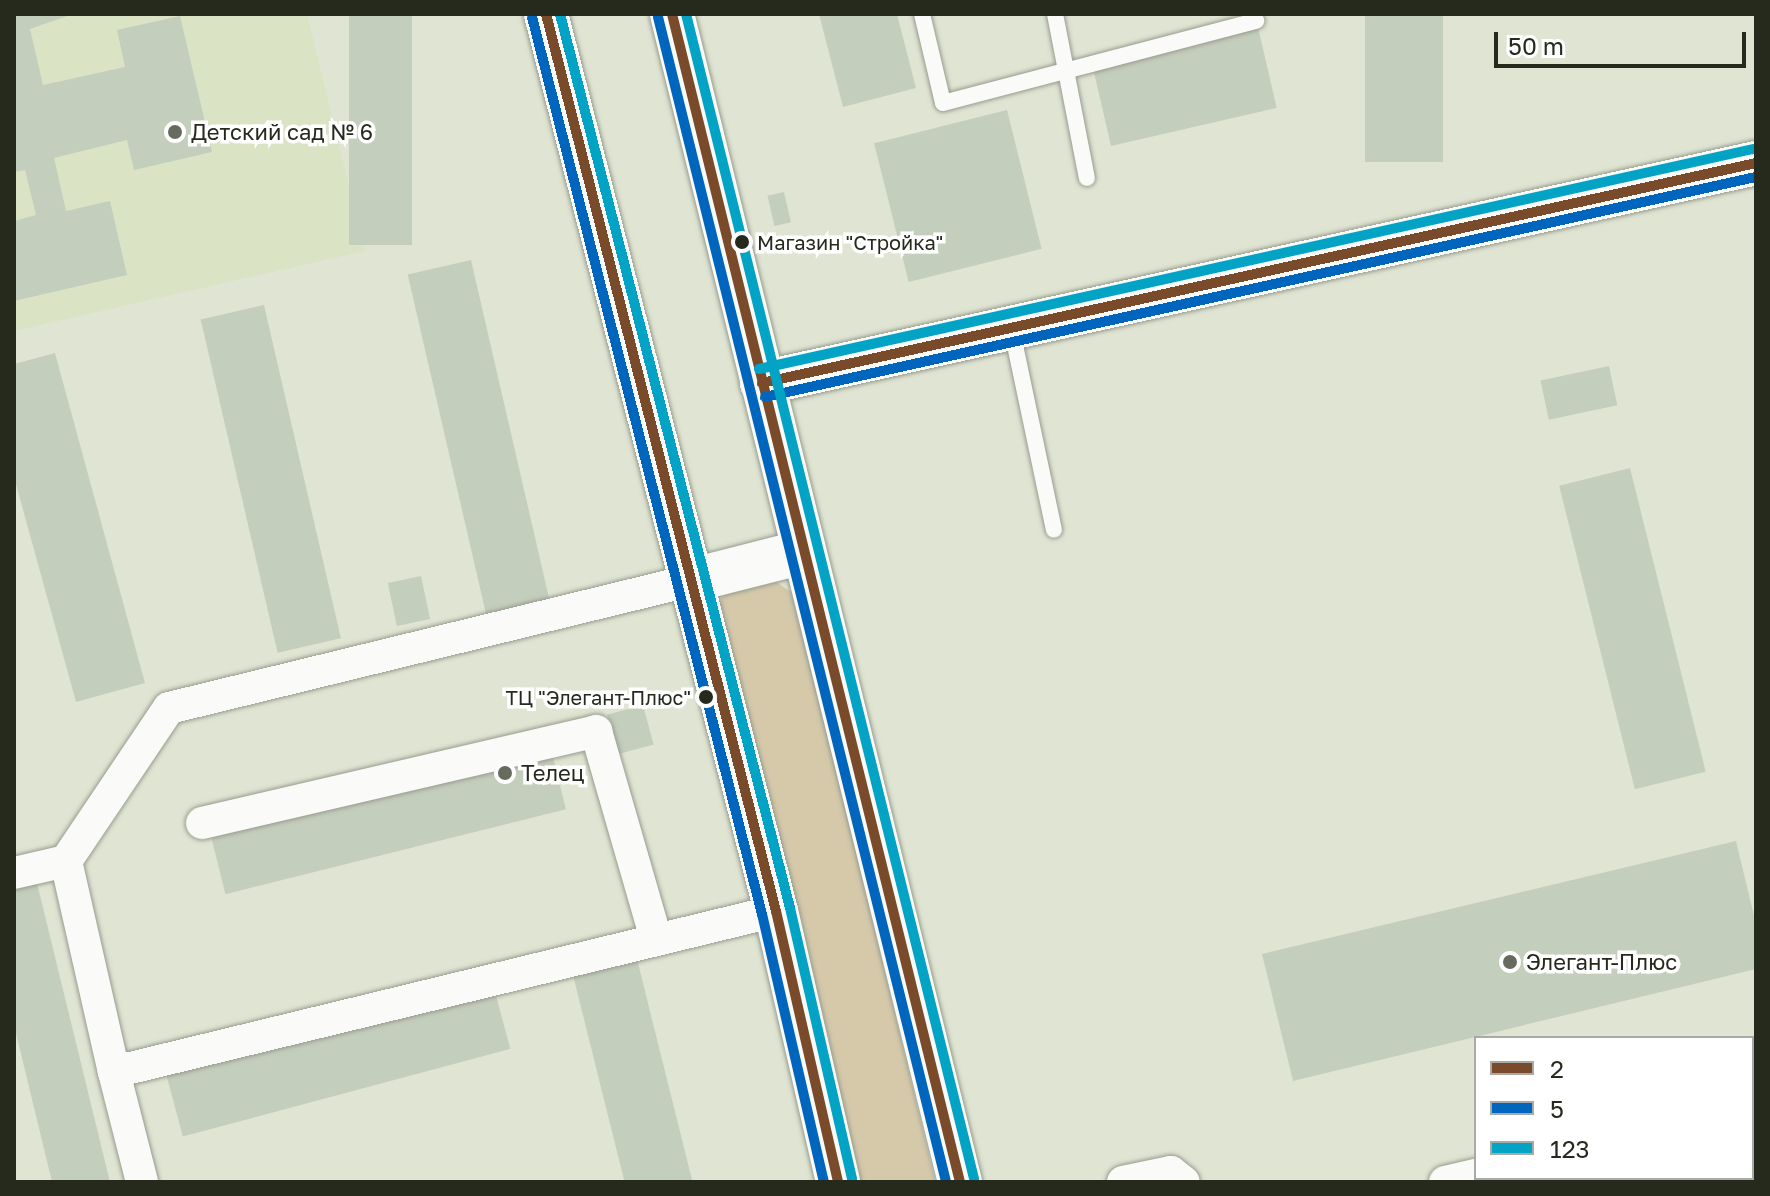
<!DOCTYPE html>
<html>
<head>
<meta charset="utf-8">
<style>
  body { margin:0 }
  #map { position:relative; width:1770px; height:1196px; overflow:hidden; background:#e0e5d3; font-family:"Golos Text",sans-serif }
  div>[style] { position:absolute }
  .built>* { inset:0; background:#dae3c4 }
  .green>* { inset:0; background:#d5c9aa }
  .building>* { inset:0; background:#c4cebd; transform-origin:0 0 }
  .roads { filter:drop-shadow(0 0 2px #989c8f) drop-shadow(0 0 2px #989c8f) }
  .service>* { height:16px; margin:-8px; padding:0 8px; transform-origin:8px; border-radius:8px; background:#fafbf8 }
  .minor>* { height:32px; margin:-16px; padding:0 16px; transform-origin:16px; border-radius:16px; background:#fafbf8 }
  .secondary>* { height:44px; margin:-22px; padding:0 22px; transform-origin:22px; border-radius:22px; background:#fafbf8 }
  .bus-1>* { height:10px; margin:-5px; padding:0 5px; transform-origin:5px; border-radius:5px; background:#7a4b2a }
  .bus-2>* { height:10px; margin:-5px; padding:0 5px; transform-origin:5px; border-radius:5px; background:#0065bd }
  .bus-3>* { height:10px; margin:-5px; padding:0 5px; transform-origin:5px; border-radius:5px; background:#02a3c5 }
  .dots>* { width:22px; height:22px; translate:-50% -50%; box-sizing:border-box; border:4px solid #fff; border-radius:50% }
  span { translate:-50% -50%; white-space:nowrap; text-align:center; line-height:1.15; -webkit-text-stroke:7px #fff; paint-order:stroke }
  .bus-label { font-size:20px; color:#262a1d }
  .left { translate:0 -50%; text-align:left }
  .right { translate:-100% -50%; text-align:right }
  .poi-label { font-size:22px; color:#262a1d }
  .frame { position:absolute; inset:0; border:16px solid #262a1d; pointer-events:none }
  .legend { position:absolute; left:1474px; top:1036px; width:280px; height:144px; box-sizing:border-box; background:#fff; border:2px solid #a8aaa5; margin:0; padding:10px 14px; list-style:none; font-size:24px; color:#262a1d }
  .legend li { display:flex; align-items:center; gap:16px; height:40px }
  .legend b { width:40px; border:2px solid #a8aaa5 }
  .scale { position:absolute; left:1494px; top:32px; width:252px; height:36px; box-sizing:border-box; border:4px solid #262a1d; border-top:0; padding-left:10px; font-size:24px; line-height:28px; white-space:nowrap; color:#262a1d; -webkit-text-stroke:6px #fff; paint-order:stroke }
</style>
</head>
<body>
<div id="map">
  <div class="built">
    <div style="clip-path:polygon(14px 14px,307px 14px,365px 251px,14px 331px)"></div>
  </div>
  <div class="green">
    <div style="clip-path:polygon(775px 581px,795px 595px,935px 1182px,850px 1182px,715px 614px,723px 596px,746px 582px)"></div>
  </div>
  <div class="building">
    <div style="clip-path:polygon(14px 14px,73px 14px,30px 29px,43px 85px,125px 67px,117px 30px,180px 16px,212px 152px,134px 170px,127px 140px,54px 158px,66px 211px,110px 201px,127px 275px,14px 301px,14px 221px,36px 215px,25px 170px,14px 172px)"></div>
    <div style="left:349px;top:14px;width:63px;height:231px"></div>
    <div style="clip-path:polygon(819px 14px,897px 14px,916px 88px,843px 107px)"></div>
    <div style="left:1365px;top:14px;width:78px;height:148px"></div>
    <div style="left:1258px;top:27px;width:83px;height:170px;rotate:77deg"></div>
    <div style="left:1007px;top:110px;width:143px;height:137px;rotate:76deg"></div>
    <div style="left:784px;top:192px;width:31px;height:17px;rotate:77deg"></div>
    <div style="left:471px;top:260px;width:354px;height:65px;rotate:77deg"></div>
    <div style="left:264px;top:305px;width:342px;height:65px;rotate:77deg"></div>
    <div style="clip-path:polygon(55px 353px,145px 683px,76px 702px,14px 477px,14px 364px)"></div>
    <div style="left:1609px;top:366px;width:40px;height:70px;rotate:78deg"></div>
    <div style="left:1630px;top:468px;width:313px;height:73px;rotate:76deg"></div>
    <div style="left:421px;top:576px;width:44px;height:34px;rotate:78deg"></div>
    <div style="left:643px;top:705px;width:41px;height:37px;rotate:75deg"></div>
    <div style="left:552px;top:753px;width:58px;height:351px;rotate:76deg"></div>
    <div style="clip-path:polygon(1736px 841px,1756px 924px,1756px 969px,1293px 1081px,1262px 954px)"></div>
    <div style="clip-path:polygon(37px 883px,110px 1182px,52px 1182px,14px 1025px,14px 889px)"></div>
    <div style="left:637px;top:959px;width:230px;height:66px;rotate:76deg"></div>
    <div style="left:494px;top:988px;width:63px;height:339px;rotate:75deg"></div>
    <div style="clip-path:polygon(1756px 1169px,1756px 1182px,1704px 1182px,1752px 1178px)"></div>
  </div>
  <div class="roads">
    <div class="service">
      <div style="left:922px;top:14px;width:91px;rotate:76.7deg"></div>
      <div style="left:943px;top:103px;width:324px;rotate:-14.7deg"></div>
      <div style="left:1055px;top:14px;width:167px;rotate:79deg"></div>
      <div style="left:1012px;top:331px;width:203px;rotate:78.1deg"></div>
    </div>
    <div class="minor">
      <div style="left:202px;top:823px;width:405px;rotate:-13.1deg"></div>
      <div style="left:596px;top:731px;width:216px;rotate:73.9deg"></div>
      <div style="left:66px;top:861px;width:216px;rotate:77.2deg"></div>
      <div style="left:14px;top:873px;width:53px;rotate:-13deg"></div>
      <div style="left:66px;top:861px;width:184px;rotate:-56.1deg"></div>
      <div style="left:169px;top:708px;width:539px;rotate:-13.73deg"></div>
      <div style="left:1752px;top:1106px;width:4px;rotate:-14deg"></div>
      <div style="left:142px;top:1182px;width:114px;rotate:-104.3deg"></div>
      <div style="left:114px;top:1072px;width:681px;rotate:-13.67deg"></div>
      <div style="left:1123px;top:1182px;width:49px;rotate:-11.8deg"></div>
      <div style="left:1171px;top:1172px;width:16px;rotate:38deg"></div>
      <div style="left:1445px;top:1182px;width:32px;rotate:-13deg"></div>
    </div>
    <div class="secondary">
      <div style="left:546px;top:14px;width:926px;rotate:75.62deg"></div>
      <div style="left:776px;top:911px;width:278px;rotate:77.1deg"></div>
      <div style="left:672px;top:14px;width:1203px;rotate:76.15deg"></div>
      <div style="left:762px;top:383px;width:1018px;rotate:-12.48deg"></div>
      <div style="left:693px;top:580px;width:114px;rotate:-14.3deg"></div>
    </div>
  </div>
  <div class="bus-1">
    <div style="left:546px;top:14px;width:926px;rotate:75.62deg"></div>
    <div style="left:776px;top:911px;width:278px;rotate:77.1deg"></div>
    <div style="left:672px;top:14px;width:1203px;rotate:76.15deg"></div>
    <div style="left:762px;top:383px;width:1018px;rotate:-12.48deg"></div>
  </div>
  <div class="bus-2">
    <div style="left:532px;top:17px;width:926px;rotate:75.62deg"></div>
    <div style="left:762px;top:914px;width:275px;rotate:77deg"></div>
    <div style="left:658px;top:17px;width:1200px;rotate:76.11deg"></div>
    <div style="left:765px;top:397px;width:1015px;rotate:-12.52deg"></div>
  </div>
  <div class="bus-3">
    <div style="left:560px;top:14px;width:923px;rotate:75.57deg"></div>
    <div style="left:790px;top:908px;width:278px;rotate:77.1deg"></div>
    <div style="left:686px;top:14px;width:1200px;rotate:76.11deg"></div>
    <div style="left:759px;top:369px;width:1018px;rotate:-12.48deg"></div>
  </div>
  <div class="dots">
    <div style="left:175px;top:132px;background:#676b5d"></div>
    <div style="left:742px;top:242px;background:#262a1d"></div>
    <div style="left:706px;top:697px;background:#262a1d"></div>
    <div style="left:505px;top:773px;background:#676b5d"></div>
    <div style="left:1510px;top:962px;background:#676b5d"></div>
  </div>
  <div class="bus-label">
    <span class="left" style="left:757px;top:242px">Магазин "Стройка"</span>
    <span class="right" style="left:691px;top:697px">ТЦ "Элегант-Плюс"</span>
  </div>
  <div class="poi-label">
    <span class="left" style="left:191px;top:132px">Детский сад № 6</span>
    <span class="left" style="left:521px;top:773px">Телец</span>
    <span class="left" style="left:1526px;top:962px">Элегант-Плюс</span>
  </div>
  <div class="frame"></div>
  <ul class="legend">
  <li><b style="height:10px;background:#7a4b2a"></b>2</li>
  <li><b style="height:10px;background:#0065bd"></b>5</li>
  <li><b style="height:10px;background:#02a3c5"></b>123</li>
  </ul>
  <div class="scale">50 m</div>
</div>
</body>
</html>
